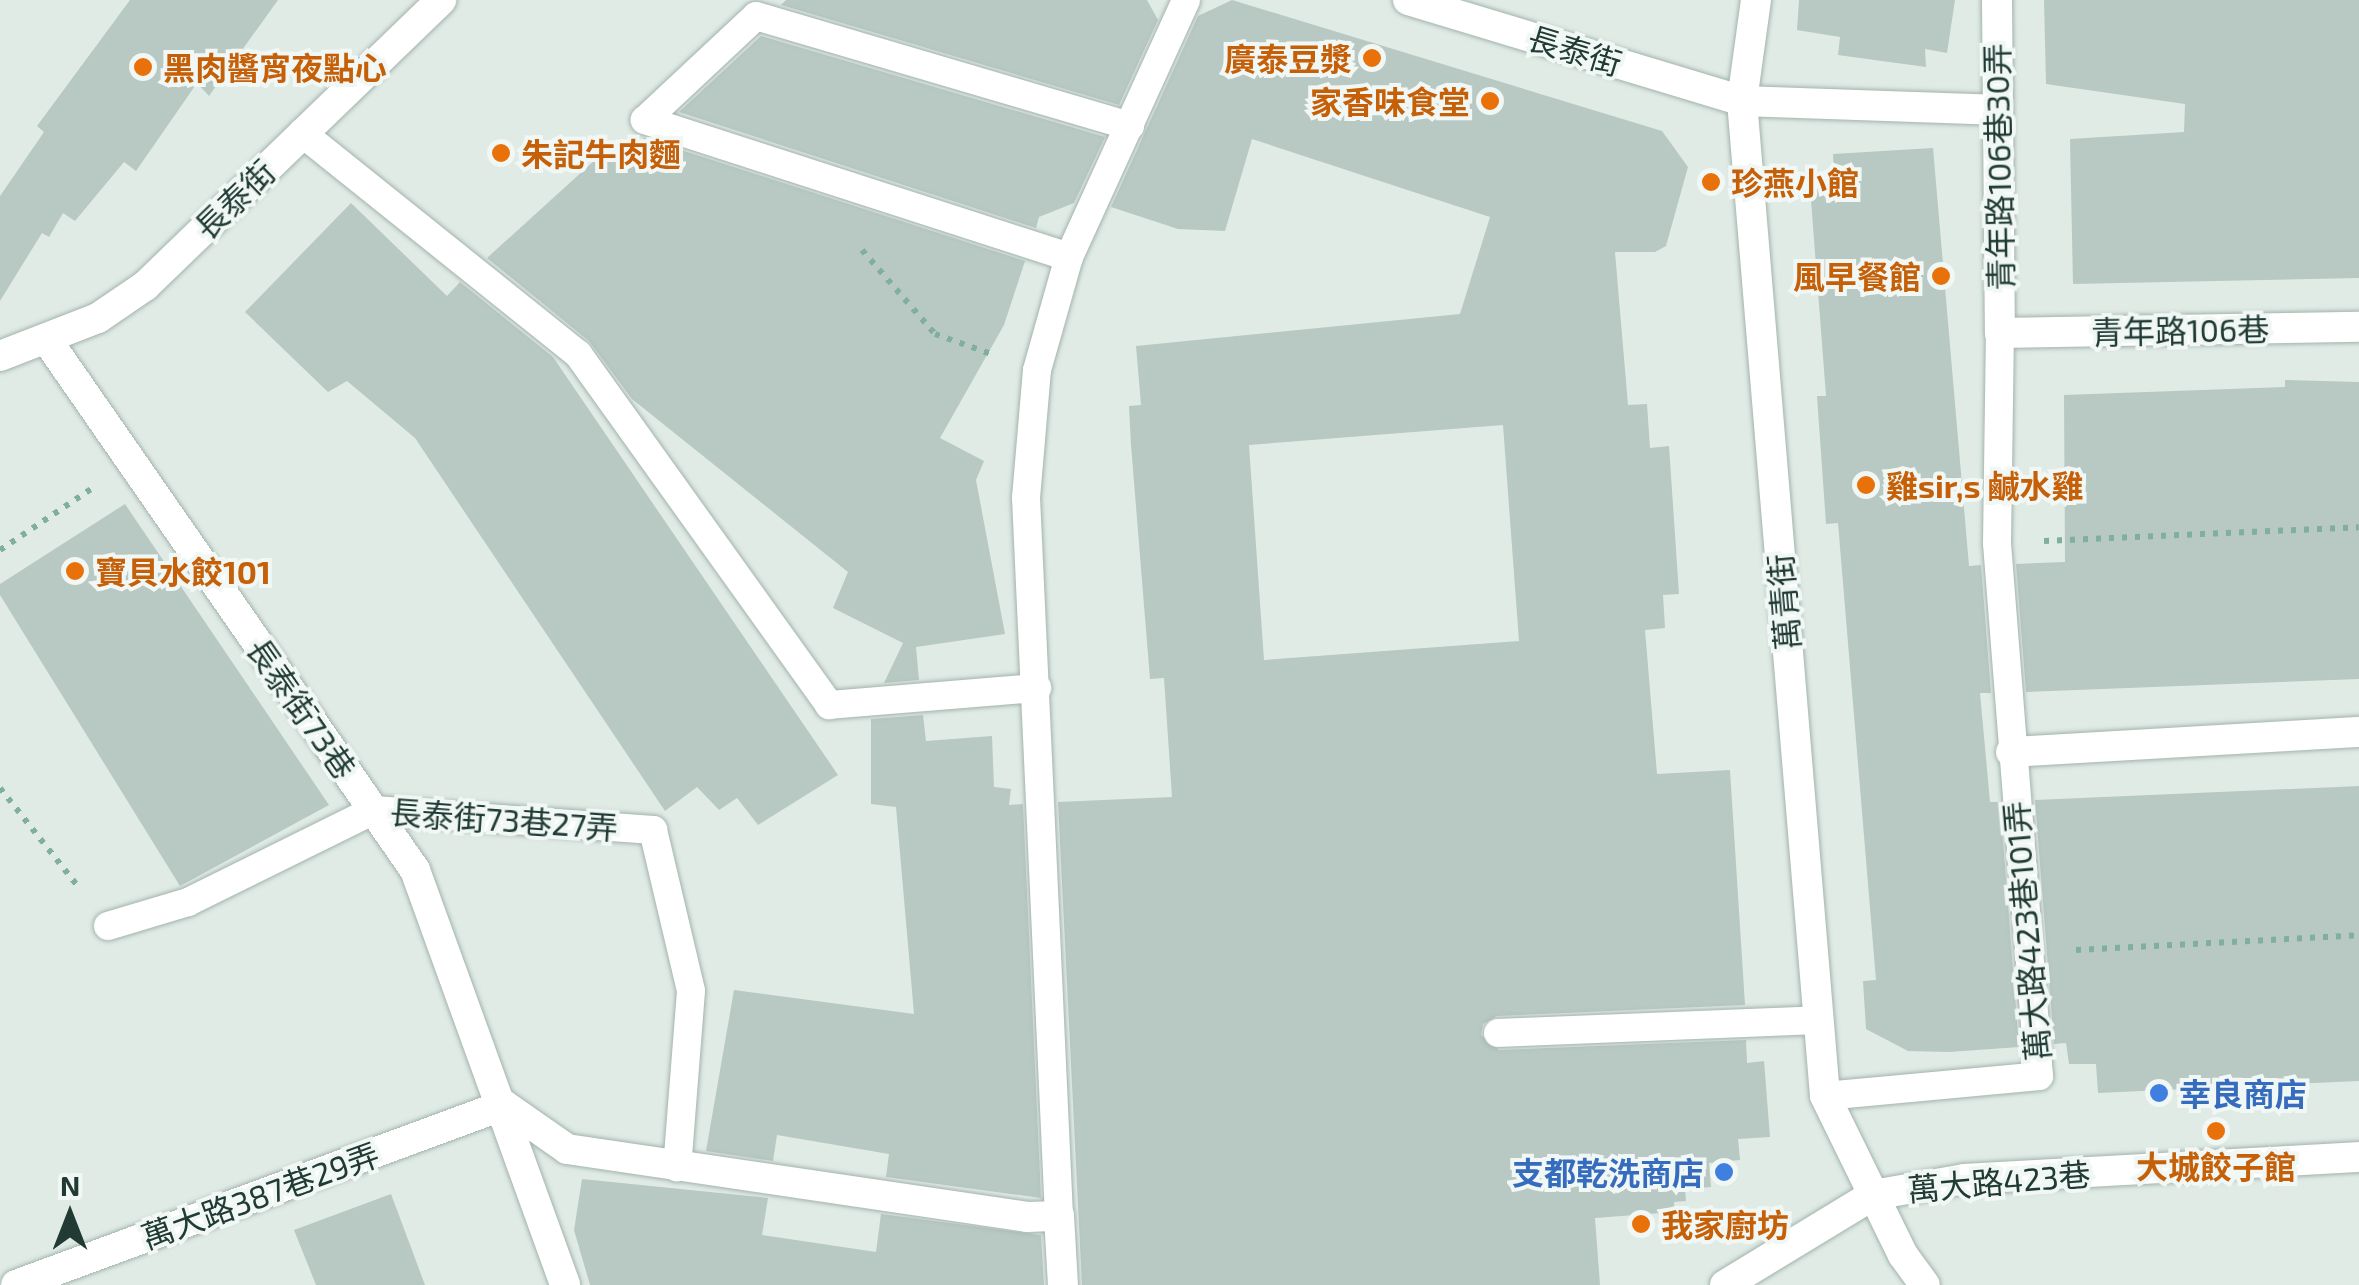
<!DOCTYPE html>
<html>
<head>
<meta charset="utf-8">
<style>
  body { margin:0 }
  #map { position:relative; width:2359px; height:1285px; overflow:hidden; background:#e0ebe6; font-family:"Exo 2","Noto Sans TC",sans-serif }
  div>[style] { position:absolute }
  .building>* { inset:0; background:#b8c8c2 }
  .path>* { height:6px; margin-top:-3px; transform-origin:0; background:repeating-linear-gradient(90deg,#80ae9f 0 5px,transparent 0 13px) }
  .roads { filter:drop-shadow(0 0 2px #a3b3ad) drop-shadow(0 0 2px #a3b3ad) }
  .lane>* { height:28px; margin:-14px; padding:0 14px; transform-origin:14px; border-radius:14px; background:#fff }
  .street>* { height:30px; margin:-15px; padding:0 15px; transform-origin:15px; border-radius:15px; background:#fff }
  .dots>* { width:28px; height:28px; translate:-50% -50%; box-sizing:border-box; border:5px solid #f0f7f4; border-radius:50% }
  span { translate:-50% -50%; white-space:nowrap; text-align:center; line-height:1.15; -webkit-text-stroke:8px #f0f7f4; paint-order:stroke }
  .street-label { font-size:32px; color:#213b34 }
  .food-label { font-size:32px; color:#c56008; font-weight:700 }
  .right { translate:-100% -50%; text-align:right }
  .left { translate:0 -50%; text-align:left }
  .shop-label { font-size:32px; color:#366cbe; font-weight:700 }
  .north { position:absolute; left:20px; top:1165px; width:100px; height:100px; -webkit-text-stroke:8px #f0f7f4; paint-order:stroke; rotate:0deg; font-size:28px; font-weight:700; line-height:40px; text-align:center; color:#213b34 }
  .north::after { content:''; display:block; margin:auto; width:35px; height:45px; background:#213b34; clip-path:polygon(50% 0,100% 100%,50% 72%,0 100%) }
</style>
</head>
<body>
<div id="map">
  <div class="building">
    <div style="clip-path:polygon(130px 0,278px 0,209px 96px,197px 83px,136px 171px,124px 162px,75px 221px,63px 213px,49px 237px,42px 233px,0 301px,0 196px,44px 132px,37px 126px)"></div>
    <div style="clip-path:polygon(786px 0,1147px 0,1158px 20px,1119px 105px,781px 5px)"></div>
    <div style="clip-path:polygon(evenodd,1232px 0,1662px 131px,1688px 167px,1666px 246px,1655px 252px,1615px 252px,1628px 405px,1647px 404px,1650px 448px,1669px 446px,1679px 594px,1663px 595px,1665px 628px,1645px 630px,1657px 774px,1730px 770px,1745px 1005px,1497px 1016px,1483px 1024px,1481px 1035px,1499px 1050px,1746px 1040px,1747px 1063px,1764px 1061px,1770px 1137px,1738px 1139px,1740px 1160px,1709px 1163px,1711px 1187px,1685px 1189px,1686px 1201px,1674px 1202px,1675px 1212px,1595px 1218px,1600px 1285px,1082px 1285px,1058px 802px,1172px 797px,1164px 678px,1150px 679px,1131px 445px,1129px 406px,1141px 405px,1136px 346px,1460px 314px,1490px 217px,1252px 139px,1225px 231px,1178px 229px,1111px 207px,1198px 16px,1232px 0,1503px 425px,1519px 641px,1264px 660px,1249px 445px,1503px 425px)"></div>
    <div style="clip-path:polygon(1799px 0,1955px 0,1947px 53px,1925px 49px,1926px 67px,1838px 55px,1840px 37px,1797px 30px)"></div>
    <div style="clip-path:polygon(2044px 0,2359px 0,2359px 278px,2073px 284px,2070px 139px,2184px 132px,2185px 104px,2046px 84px)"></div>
    <div style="clip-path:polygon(761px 36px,1105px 137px,1074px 203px,1039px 217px,1036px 228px,679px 112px)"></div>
    <div style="clip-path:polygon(644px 138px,1025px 261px,1004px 325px,940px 438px,984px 461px,976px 480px,1005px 634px,916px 647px,919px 680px,884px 683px,903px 643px,833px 608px,848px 572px,632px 399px,589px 341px,487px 258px,618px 139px,632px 149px)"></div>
    <div style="clip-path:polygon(1933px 148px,1969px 566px,1981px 565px,1991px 693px,1980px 693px,1990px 802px,2000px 802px,2019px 1047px,1949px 1052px,1908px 1051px,1866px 1029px,1863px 981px,1876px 980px,1838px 523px,1826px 524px,1817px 396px,1826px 396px,1809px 174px,1834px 173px,1833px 154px)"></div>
    <div style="clip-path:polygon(351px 203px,447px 296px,460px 282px,553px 357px,838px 775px,758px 825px,737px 798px,719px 810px,697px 787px,665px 811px,415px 438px,347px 381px,328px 392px,245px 312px)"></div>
    <div style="clip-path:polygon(2285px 380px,2359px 382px,2359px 679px,2026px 692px,2016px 564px,2065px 562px,2064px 395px,2285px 387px)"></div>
    <div style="clip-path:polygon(125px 504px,329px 805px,180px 886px,0 595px,0 584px)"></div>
    <div style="clip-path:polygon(923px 715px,926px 741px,992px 736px,994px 787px,1011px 789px,1009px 805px,1023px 804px,1041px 1198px,886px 1177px,889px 1154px,777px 1135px,773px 1161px,706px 1151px,734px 990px,914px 1014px,896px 807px,871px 804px,871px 719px)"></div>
    <div style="clip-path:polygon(2359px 786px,2359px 1081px,2098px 1093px,2096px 1064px,2069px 1064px,2066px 1043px,2054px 1044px,2035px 800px)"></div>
    <div style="clip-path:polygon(582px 1179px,768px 1198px,762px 1235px,876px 1252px,881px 1214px,1041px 1235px,1044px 1285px,590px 1285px,574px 1230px)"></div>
    <div style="clip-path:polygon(391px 1194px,425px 1285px,316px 1285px,294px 1230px)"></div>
  </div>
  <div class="path">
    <div style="left:862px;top:250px;width:111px;rotate:49deg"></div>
    <div style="left:935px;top:334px;width:63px;rotate:19.6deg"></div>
    <div style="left:2044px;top:541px;width:315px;rotate:-2.5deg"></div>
    <div style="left:0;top:550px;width:110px;rotate:-33.8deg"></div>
    <div style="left:0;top:788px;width:129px;rotate:51.6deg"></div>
    <div style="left:2076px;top:950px;width:283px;rotate:-3deg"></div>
  </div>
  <div class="roads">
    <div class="lane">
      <div style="left:302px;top:133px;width:354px;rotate:38.7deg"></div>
      <div style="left:578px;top:354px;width:432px;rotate:54.4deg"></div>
      <div style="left:829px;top:705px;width:209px;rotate:-4.7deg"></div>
      <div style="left:1069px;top:257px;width:446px;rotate:-162.1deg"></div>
      <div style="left:645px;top:120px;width:152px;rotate:-43.1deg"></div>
      <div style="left:756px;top:16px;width:390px;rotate:16.4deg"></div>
      <div style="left:108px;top:926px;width:84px;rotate:-16.7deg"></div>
      <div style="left:188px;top:902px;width:208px;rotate:-26.3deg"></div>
      <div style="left:374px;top:810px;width:280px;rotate:4.1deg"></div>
      <div style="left:653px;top:830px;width:165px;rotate:76.7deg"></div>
      <div style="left:691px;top:991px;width:177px;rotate:94.5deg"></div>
      <div style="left:1498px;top:1033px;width:319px;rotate:-2.3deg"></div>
      <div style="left:1825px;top:1096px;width:215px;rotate:-5.3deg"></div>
      <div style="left:2039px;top:1076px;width:535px;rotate:-94.51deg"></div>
      <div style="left:1997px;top:543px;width:210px;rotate:-89.2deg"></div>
      <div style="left:1059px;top:1216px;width:719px;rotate:-92.63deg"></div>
      <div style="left:1026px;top:498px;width:128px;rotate:-85.1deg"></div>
      <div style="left:1037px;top:370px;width:117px;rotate:-74.2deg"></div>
      <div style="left:1069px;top:257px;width:282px;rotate:-65.5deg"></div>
    </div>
    <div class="street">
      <div style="left:1408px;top:0;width:349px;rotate:16.8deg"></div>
      <div style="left:1742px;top:101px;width:252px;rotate:2deg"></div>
      <div style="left:1756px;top:0;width:102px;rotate:97.9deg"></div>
      <div style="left:1742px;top:101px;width:998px;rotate:85.23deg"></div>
      <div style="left:1825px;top:1096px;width:177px;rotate:63.9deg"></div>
      <div style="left:1903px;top:1255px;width:37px;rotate:54deg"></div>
      <div style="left:1997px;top:0;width:333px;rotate:89.5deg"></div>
      <div style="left:2000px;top:333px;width:359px;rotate:-1deg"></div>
      <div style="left:47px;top:340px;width:645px;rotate:55.23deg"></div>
      <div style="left:415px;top:870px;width:441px;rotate:70.1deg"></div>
      <div style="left:0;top:356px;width:105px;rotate:-21.2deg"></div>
      <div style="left:98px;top:318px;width:57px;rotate:-34.2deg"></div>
      <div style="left:145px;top:286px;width:412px;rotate:-44deg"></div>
      <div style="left:2011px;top:752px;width:349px;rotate:-3.3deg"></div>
      <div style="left:504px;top:1105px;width:77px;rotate:34.9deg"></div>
      <div style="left:567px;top:1149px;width:465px;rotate:8.4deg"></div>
      <div style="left:1027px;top:1217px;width:32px;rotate:-2deg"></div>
      <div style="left:1059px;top:1216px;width:69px;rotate:86.7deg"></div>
      <div style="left:16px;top:1285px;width:520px;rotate:-20.25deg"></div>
      <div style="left:1725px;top:1285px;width:173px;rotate:-31.3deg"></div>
      <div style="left:1873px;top:1195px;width:93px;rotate:-9.9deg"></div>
      <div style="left:1965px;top:1179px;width:395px;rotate:-3.2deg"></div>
    </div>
  </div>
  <div class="dots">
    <div style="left:1372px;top:58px;background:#e8710a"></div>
    <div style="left:143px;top:67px;background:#e8710a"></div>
    <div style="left:1490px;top:101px;background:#e8710a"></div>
    <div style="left:501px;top:153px;background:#e8710a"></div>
    <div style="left:1711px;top:182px;background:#e8710a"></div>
    <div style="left:1941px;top:276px;background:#e8710a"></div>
    <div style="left:1866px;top:485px;background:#e8710a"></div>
    <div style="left:75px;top:571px;background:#e8710a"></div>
    <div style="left:2159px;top:1093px;background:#3f7fe0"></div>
    <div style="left:2216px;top:1131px;background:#e8710a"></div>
    <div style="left:1724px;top:1172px;background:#3f7fe0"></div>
    <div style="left:1641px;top:1224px;background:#e8710a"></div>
  </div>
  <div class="street-label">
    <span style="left:1575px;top:50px;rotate:17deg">長泰街</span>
    <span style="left:1998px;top:167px;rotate:-91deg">青年路106巷30弄</span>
    <span style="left:234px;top:199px;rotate:-44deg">長泰街</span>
    <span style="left:2180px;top:330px;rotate:-1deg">青年路106巷</span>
    <span style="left:1783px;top:602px;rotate:-95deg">萬青街</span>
    <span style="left:302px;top:708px;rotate:55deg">長泰街73巷</span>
    <span style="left:504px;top:819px;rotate:4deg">長泰街73巷27弄</span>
    <span style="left:2026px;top:931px;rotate:-95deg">萬大路423巷101弄</span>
    <span style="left:1999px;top:1181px;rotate:-5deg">萬大路423巷</span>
    <span style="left:260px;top:1195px;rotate:-20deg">萬大路387巷29弄</span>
  </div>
  <div class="food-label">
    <span class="right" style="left:1352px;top:58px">廣泰豆漿</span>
    <span class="left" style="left:163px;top:67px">黑肉醬宵夜點心</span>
    <span class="right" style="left:1470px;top:101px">家香味食堂</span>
    <span class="left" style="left:521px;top:153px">朱記牛肉麵</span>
    <span class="left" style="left:1731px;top:182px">珍燕小館</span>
    <span class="right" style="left:1921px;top:276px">風早餐館</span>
    <span class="left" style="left:1886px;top:485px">雞sir,s 鹹水雞</span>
    <span class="left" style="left:95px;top:571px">寶貝水餃101</span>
    <span style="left:2216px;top:1166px">大城餃子館</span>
    <span class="left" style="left:1661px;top:1224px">我家廚坊</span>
  </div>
  <div class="shop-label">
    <span class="left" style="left:2179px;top:1093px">幸良商店</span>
    <span class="right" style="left:1704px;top:1172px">支都乾洗商店</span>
  </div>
  <div class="north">N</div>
</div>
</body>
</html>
